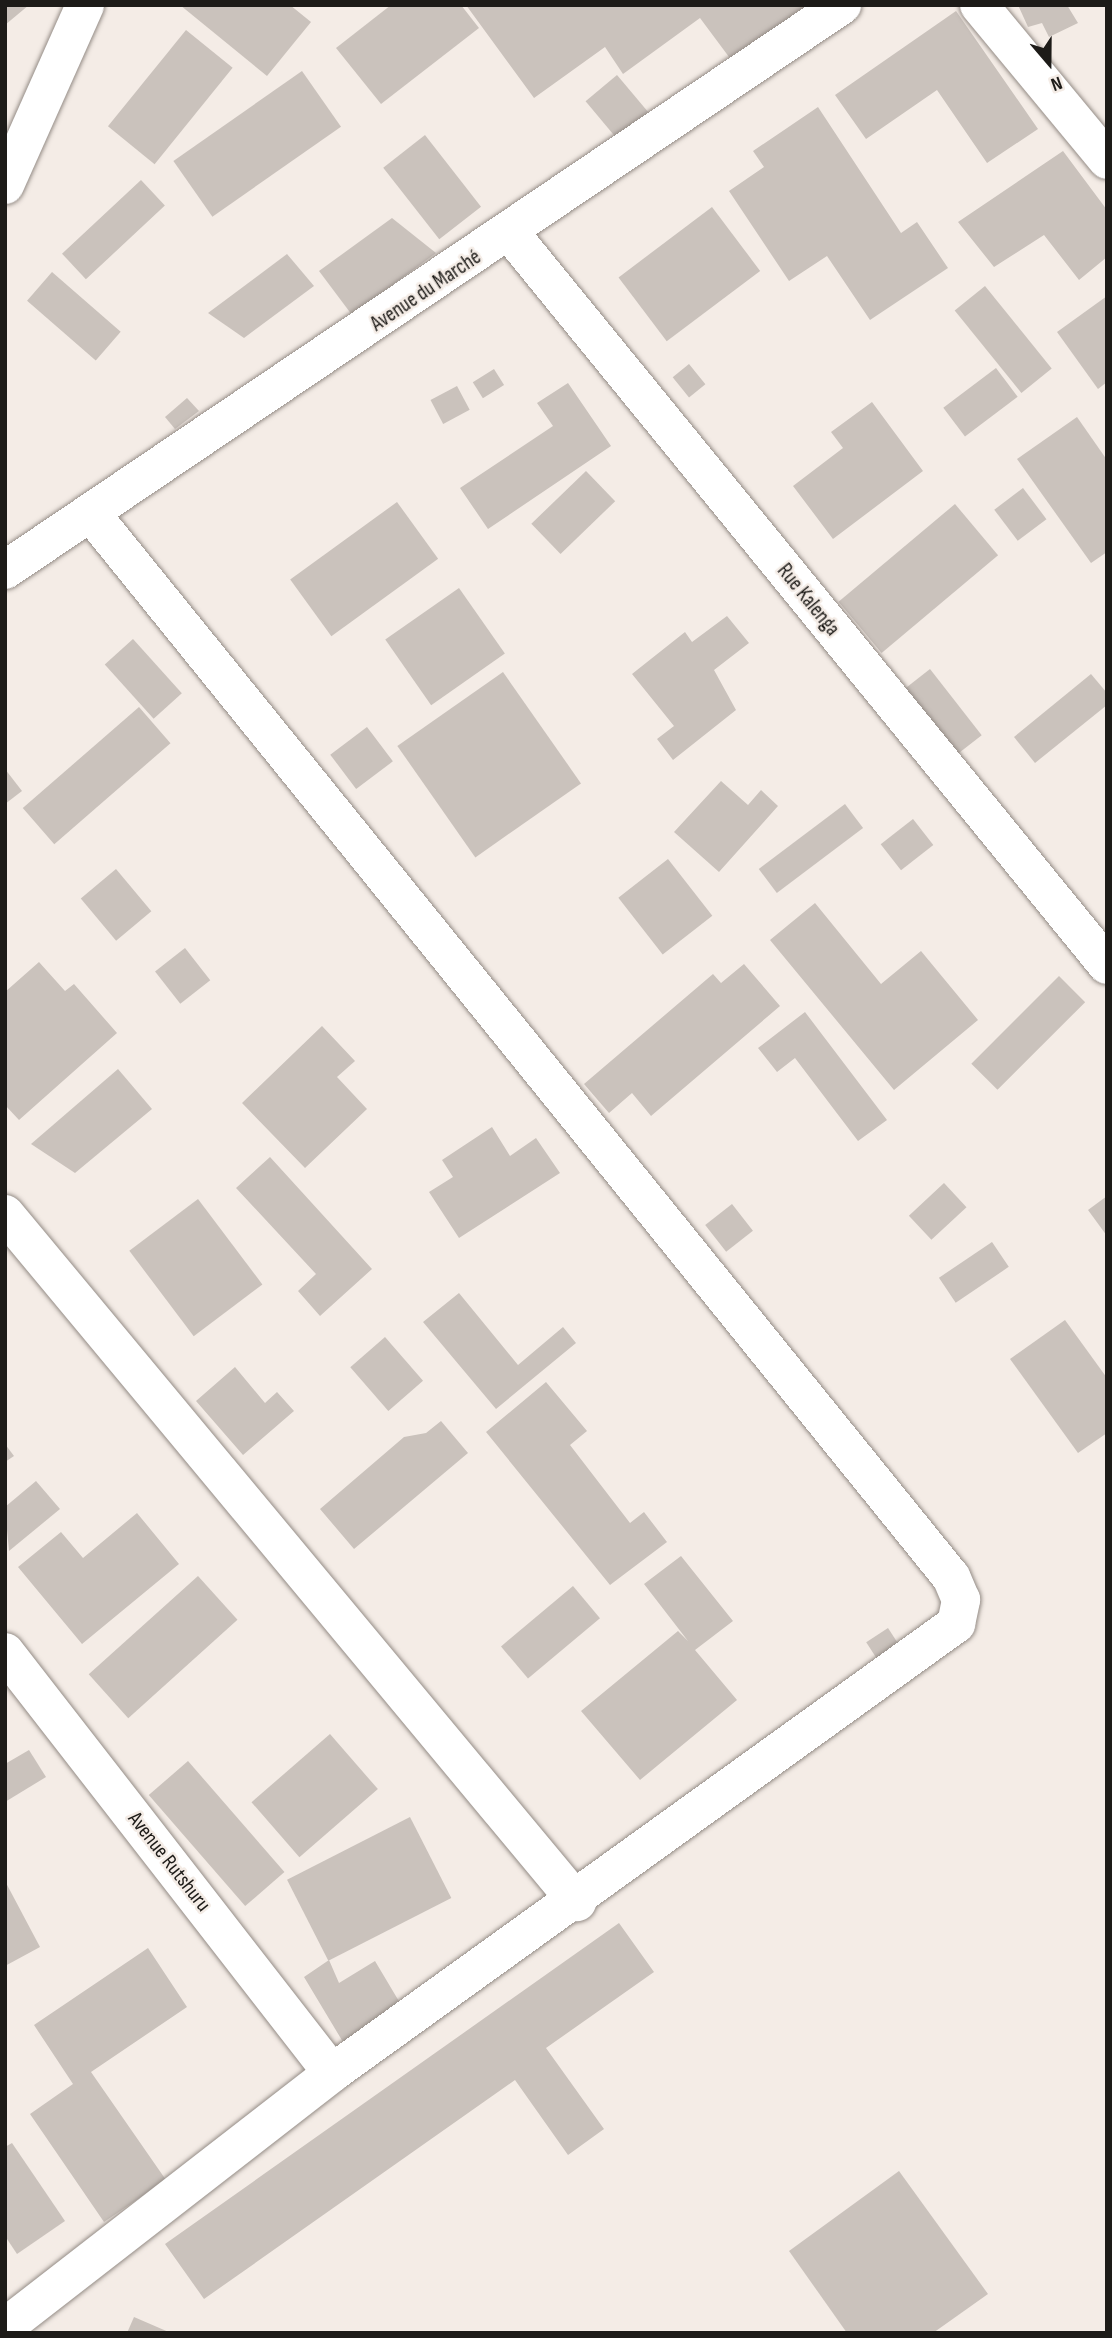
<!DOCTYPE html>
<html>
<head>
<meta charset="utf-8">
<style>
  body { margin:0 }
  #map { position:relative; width:1112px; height:2338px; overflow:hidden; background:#f4ece6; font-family:"Sofia Sans Condensed",sans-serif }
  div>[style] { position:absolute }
  .building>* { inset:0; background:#cac2bc; transform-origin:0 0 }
  .roads { filter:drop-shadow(0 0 2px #948c86) drop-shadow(0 0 2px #948c86) }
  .minor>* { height:38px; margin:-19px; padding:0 19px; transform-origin:19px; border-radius:19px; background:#fff }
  span { translate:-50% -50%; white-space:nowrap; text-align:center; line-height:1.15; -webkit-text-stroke:5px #f4ece6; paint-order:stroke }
  .street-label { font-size:21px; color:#1d1b18 }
  .frame { position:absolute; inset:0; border:7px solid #1d1b18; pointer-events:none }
  .north { position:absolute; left:1014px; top:28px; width:70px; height:70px; -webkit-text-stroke:5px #f4ece6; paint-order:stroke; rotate:160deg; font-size:19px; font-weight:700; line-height:28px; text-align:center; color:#1d1b18 }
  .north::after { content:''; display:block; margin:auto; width:24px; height:32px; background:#1d1b18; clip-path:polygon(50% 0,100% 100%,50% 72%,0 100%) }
</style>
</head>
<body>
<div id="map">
  <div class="building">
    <div style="clip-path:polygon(5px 5px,29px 5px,5px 25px)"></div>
    <div style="clip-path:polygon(180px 5px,290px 5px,311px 22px,267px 76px)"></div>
    <div style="clip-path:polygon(391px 5px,461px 5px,479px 28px,381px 104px,336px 48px)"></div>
    <div style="clip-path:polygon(466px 5px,746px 6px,809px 5px,732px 61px,700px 18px,623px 74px,605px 47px,534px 98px)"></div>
    <div style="clip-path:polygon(1018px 5px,1067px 5px,1078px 23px,1049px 37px,1042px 23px,1028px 27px)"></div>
    <div style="clip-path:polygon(956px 11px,1038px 129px,987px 163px,937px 90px,866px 139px,835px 95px)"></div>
    <div style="left:186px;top:30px;width:60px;height:124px;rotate:39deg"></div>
    <div style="left:302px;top:71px;width:68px;height:157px;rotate:55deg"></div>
    <div style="left:617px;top:75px;width:54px;height:41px;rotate:50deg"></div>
    <div style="clip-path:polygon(818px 107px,901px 233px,917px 222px,948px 268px,870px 320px,827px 256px,789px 281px,729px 191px,764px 167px,753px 151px)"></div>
    <div style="left:425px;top:135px;width:91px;height:53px;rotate:52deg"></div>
    <div style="clip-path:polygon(1063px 151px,1107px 210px,1107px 257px,1079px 280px,1044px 235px,994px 267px,958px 222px)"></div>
    <div style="left:141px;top:180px;width:35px;height:108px;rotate:47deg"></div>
    <div style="left:712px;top:207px;width:80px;height:117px;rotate:53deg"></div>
    <div style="clip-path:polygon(392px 218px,436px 253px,352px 315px,319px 271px)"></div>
    <div style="clip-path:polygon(287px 254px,314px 286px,244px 338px,208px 313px)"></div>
    <div style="left:52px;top:272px;width:91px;height:38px;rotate:41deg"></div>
    <div style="left:985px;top:286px;width:106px;height:39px;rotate:51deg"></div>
    <div style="clip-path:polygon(1107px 296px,1107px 382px,1098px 389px,1057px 332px)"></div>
    <div style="left:689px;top:364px;width:26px;height:21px;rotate:51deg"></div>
    <div style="left:996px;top:368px;width:36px;height:66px;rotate:53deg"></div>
    <div style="left:494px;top:369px;width:19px;height:25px;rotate:58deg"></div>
    <div style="clip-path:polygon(568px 383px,611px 446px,488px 529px,460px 488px,553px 426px,537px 403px)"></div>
    <div style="left:457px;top:386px;width:27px;height:30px;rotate:62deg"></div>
    <div style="clip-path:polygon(187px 398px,199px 411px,175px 429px,165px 417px)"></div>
    <div style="clip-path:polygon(872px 402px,923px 471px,833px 539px,793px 486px,843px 448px,831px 432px)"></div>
    <div style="clip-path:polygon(1077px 417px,1107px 460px,1107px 552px,1091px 563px,1017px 459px)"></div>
    <div style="left:586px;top:471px;width:42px;height:76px;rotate:46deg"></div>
    <div style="left:1023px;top:488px;width:39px;height:36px;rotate:53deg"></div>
    <div style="left:397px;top:502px;width:70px;height:132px;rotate:54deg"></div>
    <div style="left:955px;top:504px;width:67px;height:152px;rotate:50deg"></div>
    <div style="left:459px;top:588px;width:80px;height:90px;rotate:55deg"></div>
    <div style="clip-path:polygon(727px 616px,749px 643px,714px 670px,736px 710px,673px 760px,657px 739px,674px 726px,632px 674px,685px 632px,692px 642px)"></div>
    <div style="left:133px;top:639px;width:73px;height:38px;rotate:48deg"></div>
    <div style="left:930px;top:669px;width:84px;height:38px;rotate:52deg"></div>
    <div style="left:503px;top:672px;width:136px;height:129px;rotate:55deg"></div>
    <div style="clip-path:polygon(1091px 674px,1107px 693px,1107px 705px,1035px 763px,1014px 737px)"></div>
    <div style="left:139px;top:707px;width:48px;height:154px;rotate:49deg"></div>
    <div style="left:367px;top:727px;width:43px;height:46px;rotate:53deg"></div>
    <div style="clip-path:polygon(5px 769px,22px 791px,5px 804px)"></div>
    <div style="clip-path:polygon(721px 781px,748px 805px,761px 790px,778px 806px,719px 872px,674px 832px)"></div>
    <div style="left:845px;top:804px;width:30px;height:108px;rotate:53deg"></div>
    <div style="left:913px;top:819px;width:33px;height:41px;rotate:52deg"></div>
    <div style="left:668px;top:859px;width:72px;height:63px;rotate:52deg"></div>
    <div style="left:116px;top:869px;width:55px;height:46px;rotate:50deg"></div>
    <div style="clip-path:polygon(815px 903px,881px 984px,921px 951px,978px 1020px,894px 1090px,770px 940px)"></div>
    <div style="left:185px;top:948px;width:41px;height:38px;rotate:52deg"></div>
    <div style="clip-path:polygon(39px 962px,65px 991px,74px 984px,117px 1033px,19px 1120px,5px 1105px,5px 992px)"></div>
    <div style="clip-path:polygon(744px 964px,780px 1006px,651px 1116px,632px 1093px,609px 1113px,584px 1084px,713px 974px,721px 983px)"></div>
    <div style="left:1059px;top:976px;width:37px;height:124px;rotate:45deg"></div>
    <div style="clip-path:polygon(805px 1012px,887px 1120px,858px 1141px,795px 1058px,777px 1072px,758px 1048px)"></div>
    <div style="clip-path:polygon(322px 1026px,355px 1061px,337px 1077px,367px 1109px,305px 1168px,242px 1103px)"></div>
    <div style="clip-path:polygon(118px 1069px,152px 1109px,75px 1173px,31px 1144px)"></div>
    <div style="clip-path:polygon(492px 1127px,510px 1156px,536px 1138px,560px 1173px,459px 1238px,429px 1192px,453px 1177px,442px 1160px)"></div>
    <div style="clip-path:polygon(270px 1157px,372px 1269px,320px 1316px,298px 1291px,316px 1274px,236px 1188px)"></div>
    <div style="left:944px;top:1183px;width:33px;height:48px;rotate:47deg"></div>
    <div style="clip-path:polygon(1107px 1196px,1107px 1236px,1088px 1210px)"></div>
    <div style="left:198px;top:1199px;width:107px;height:86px;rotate:53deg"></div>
    <div style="left:732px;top:1204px;width:34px;height:34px;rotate:52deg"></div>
    <div style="left:992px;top:1242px;width:30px;height:64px;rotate:56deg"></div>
    <div style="clip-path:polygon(459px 1293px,518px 1365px,563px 1327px,576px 1343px,496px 1409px,423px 1322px)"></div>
    <div style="clip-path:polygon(1065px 1320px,1107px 1378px,1107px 1433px,1078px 1453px,1010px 1359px)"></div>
    <div style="left:385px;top:1337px;width:58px;height:46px;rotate:49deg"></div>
    <div style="clip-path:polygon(235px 1367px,265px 1403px,277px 1392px,294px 1411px,243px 1455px,196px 1401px)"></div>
    <div style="clip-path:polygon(546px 1382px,587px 1431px,570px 1445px,630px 1523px,644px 1512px,667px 1542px,610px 1585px,486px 1432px)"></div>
    <div style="clip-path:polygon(441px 1421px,468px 1453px,354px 1549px,320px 1509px,404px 1437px,426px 1433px)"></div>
    <div style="clip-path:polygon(5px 1444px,14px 1456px,5px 1462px)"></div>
    <div style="clip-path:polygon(36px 1481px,60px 1509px,9px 1551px,5px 1507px)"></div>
    <div style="clip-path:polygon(137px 1513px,179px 1564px,82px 1644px,18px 1567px,61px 1532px,83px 1558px)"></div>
    <div style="clip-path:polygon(681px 1556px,733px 1621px,695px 1650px,737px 1700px,640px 1780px,581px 1711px,678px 1631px,688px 1641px,644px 1584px)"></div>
    <div style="left:198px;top:1576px;width:59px;height:147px;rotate:48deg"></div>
    <div style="left:573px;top:1586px;width:42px;height:94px;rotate:50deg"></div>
    <div style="left:888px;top:1628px;width:31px;height:26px;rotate:57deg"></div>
    <div style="left:330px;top:1734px;width:73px;height:104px;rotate:49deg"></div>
    <div style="clip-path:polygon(29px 1750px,46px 1777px,5px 1802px,5px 1764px)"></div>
    <div style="left:188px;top:1761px;width:147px;height:52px;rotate:49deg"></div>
    <div style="left:410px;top:1817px;width:91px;height:138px;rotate:63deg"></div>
    <div style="clip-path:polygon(5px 1881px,40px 1947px,5px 1966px)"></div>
    <div style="clip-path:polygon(619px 1923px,654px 1972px,546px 2048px,604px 2129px,568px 2155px,515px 2080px,204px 2299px,165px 2244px)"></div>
    <div style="clip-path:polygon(148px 1948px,187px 2007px,91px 2072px,166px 2180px,104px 2222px,30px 2114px,73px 2084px,34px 2025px)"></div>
    <div style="clip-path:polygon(329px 1960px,339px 1983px,375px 1961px,403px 2008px,343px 2042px,304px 1977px)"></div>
    <div style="clip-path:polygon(12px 2143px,65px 2221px,17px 2254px,5px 2236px,5px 2147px)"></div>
    <div style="clip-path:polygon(899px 2171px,988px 2294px,933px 2333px,847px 2333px,789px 2251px)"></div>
    <div style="clip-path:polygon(134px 2317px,171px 2333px,127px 2333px)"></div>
  </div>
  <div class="roads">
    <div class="minor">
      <div style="left:979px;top:5px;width:201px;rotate:50.4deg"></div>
      <div style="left:5px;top:185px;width:197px;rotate:-66deg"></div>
      <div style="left:511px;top:234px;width:943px;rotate:50.81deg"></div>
      <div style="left:5px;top:570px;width:1010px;rotate:-34.02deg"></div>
      <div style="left:5px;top:1214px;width:895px;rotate:50.26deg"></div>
      <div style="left:5px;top:1652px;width:533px;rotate:52.16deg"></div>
      <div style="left:5px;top:2327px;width:414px;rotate:-37.8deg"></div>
      <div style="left:332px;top:2073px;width:769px;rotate:-35.74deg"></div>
      <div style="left:956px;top:1624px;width:25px;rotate:-78deg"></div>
      <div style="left:961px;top:1600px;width:25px;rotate:-113deg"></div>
      <div style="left:951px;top:1577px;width:1365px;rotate:-128.96deg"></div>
    </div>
  </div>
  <div class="street-label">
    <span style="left:426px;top:291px;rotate:-34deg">Avenue du Marché</span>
    <span style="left:808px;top:600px;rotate:51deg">Rue Kalenga</span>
    <span style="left:169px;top:1862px;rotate:52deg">Avenue Rutshuru</span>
  </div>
  <div class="frame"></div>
  <div class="north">N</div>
</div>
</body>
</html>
